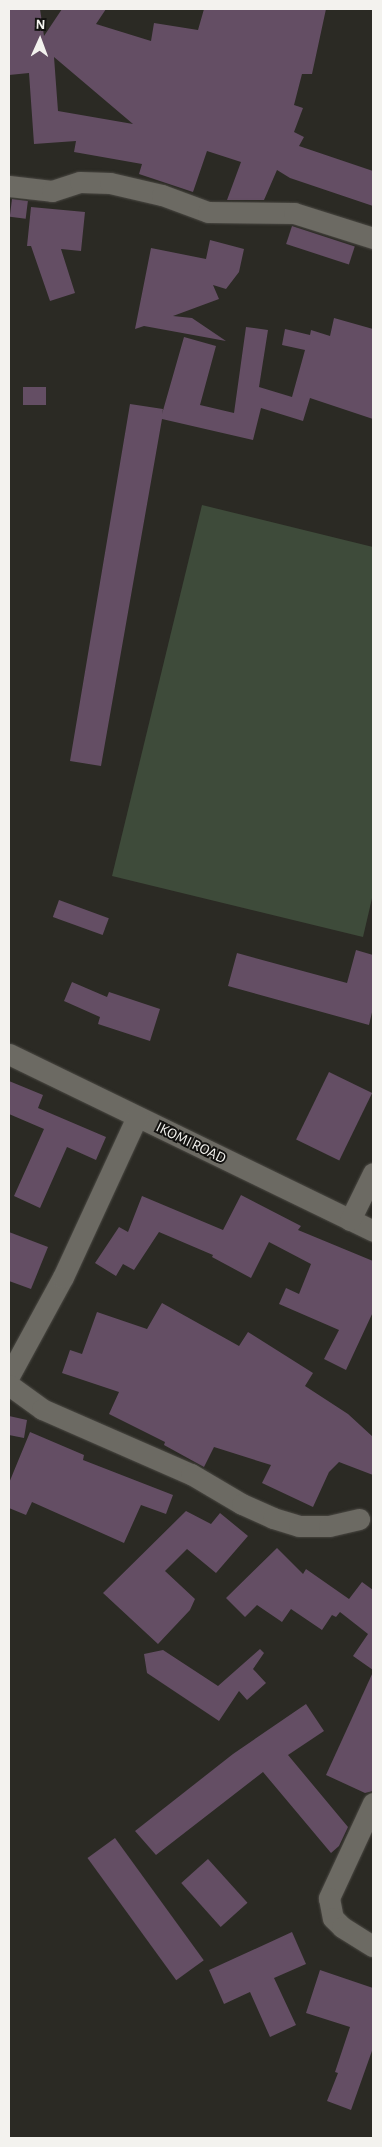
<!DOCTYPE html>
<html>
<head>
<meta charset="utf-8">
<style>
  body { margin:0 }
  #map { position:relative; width:382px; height:2147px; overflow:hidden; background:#2b2a24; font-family:"Alegreya Sans",sans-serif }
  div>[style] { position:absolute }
  .green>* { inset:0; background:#3e4b3a }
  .building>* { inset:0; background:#644e64; transform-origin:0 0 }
  .roads { filter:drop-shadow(0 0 1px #4a4843) drop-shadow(0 0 1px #4a4843) }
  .street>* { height:21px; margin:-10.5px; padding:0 10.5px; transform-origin:10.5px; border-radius:10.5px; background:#6c6a63 }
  span { translate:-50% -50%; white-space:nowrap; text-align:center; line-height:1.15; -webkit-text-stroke:4px #131210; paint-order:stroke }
  .street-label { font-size:15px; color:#f3f2ee }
  .frame { position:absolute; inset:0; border:10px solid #f3f2ee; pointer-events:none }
  .north { position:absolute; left:15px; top:15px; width:50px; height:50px; -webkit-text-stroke:4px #131210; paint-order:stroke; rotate:2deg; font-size:14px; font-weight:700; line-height:20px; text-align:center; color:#f3f2ee }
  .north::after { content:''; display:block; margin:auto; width:18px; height:22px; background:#f3f2ee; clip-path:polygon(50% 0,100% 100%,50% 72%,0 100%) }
</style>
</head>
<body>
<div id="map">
  <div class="green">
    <div style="clip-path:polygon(202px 505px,373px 547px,373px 894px,363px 937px,112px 876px)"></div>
  </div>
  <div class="building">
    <div style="clip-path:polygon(evenodd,9px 9px,40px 9px,44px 36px,62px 9px,106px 9px,96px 24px,151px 41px,154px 23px,198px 30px,204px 9px,326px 9px,312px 74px,302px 74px,294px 105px,303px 108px,294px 132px,304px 137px,299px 146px,373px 171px,373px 206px,290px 178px,277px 170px,264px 200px,227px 200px,241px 162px,207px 151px,193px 192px,139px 174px,142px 164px,74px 152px,76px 141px,34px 144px,29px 73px,9px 75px,9px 9px,54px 57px,133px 124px,58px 111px,54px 57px)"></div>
    <div style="left:12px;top:199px;width:16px;height:18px;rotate:7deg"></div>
    <div style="clip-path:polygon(31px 207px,85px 212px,81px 251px,61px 249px,75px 293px,50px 301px,31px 246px,27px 246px)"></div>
    <div style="left:292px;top:226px;width:66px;height:19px;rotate:18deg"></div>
    <div style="clip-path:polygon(210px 240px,244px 249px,239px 272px,226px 289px,213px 285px,219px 299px,173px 316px,192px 318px,226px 341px,144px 326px,135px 329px,151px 248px,206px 259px)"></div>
    <div style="clip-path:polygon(334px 318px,373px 329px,373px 419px,310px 398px,303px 421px,261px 408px,253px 440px,162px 419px,101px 766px,70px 761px,130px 404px,163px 409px,162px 414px,184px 337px,216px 346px,200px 405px,234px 413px,246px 327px,268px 330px,259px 387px,292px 397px,305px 350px,282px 345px,285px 329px,310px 335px,311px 330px,330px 336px)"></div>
    <div style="left:23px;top:387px;width:23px;height:18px"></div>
    <div style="left:59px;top:900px;width:53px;height:18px;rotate:20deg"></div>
    <div style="clip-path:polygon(356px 950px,373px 955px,373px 1008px,369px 1025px,228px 986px,237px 953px,347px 983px)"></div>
    <div style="clip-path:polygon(72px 982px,107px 997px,109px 992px,160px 1009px,150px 1041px,98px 1024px,100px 1017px,64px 1001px)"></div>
    <div style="left:329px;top:1072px;width:48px;height:75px;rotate:26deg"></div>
    <div style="clip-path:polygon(9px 1081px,43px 1095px,38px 1108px,106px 1137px,96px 1160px,67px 1147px,40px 1208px,14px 1196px,44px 1129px,9px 1114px)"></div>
    <div style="clip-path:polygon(241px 1195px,301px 1226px,298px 1230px,373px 1261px,373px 1312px,346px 1370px,324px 1359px,339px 1330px,279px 1304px,286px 1288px,299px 1294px,311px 1264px,269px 1242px,251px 1278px,212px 1257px,213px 1255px,159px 1232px,134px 1270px,123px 1264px,116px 1276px,95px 1263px,119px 1227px,128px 1232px,142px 1196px,223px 1230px)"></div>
    <div style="clip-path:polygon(9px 1232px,48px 1247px,31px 1289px,9px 1281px)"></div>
    <div style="clip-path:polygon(162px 1303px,239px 1346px,248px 1332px,313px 1373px,305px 1386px,348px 1414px,373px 1437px,373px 1475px,339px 1462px,329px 1472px,313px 1507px,262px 1483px,271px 1465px,214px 1447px,204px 1467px,164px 1445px,165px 1442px,109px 1414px,119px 1392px,62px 1373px,70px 1350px,82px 1354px,97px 1312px,147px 1329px)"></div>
    <div style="clip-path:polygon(9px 1416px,27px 1420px,24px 1438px,9px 1435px)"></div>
    <div style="clip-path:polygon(30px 1432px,84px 1455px,83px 1460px,173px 1495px,166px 1514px,141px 1505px,124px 1543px,32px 1502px,26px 1515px,9px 1508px,9px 1483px)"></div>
    <div style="clip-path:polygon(186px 1511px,211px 1524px,220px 1513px,248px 1536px,216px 1573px,187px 1549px,165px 1571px,195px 1599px,190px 1610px,158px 1644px,103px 1593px)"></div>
    <div style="clip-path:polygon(277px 1548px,303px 1574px,306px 1569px,349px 1599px,362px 1582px,373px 1590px,373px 1670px,353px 1656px,368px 1634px,340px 1612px,336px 1617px,332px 1615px,322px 1630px,291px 1609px,282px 1622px,257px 1605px,245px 1617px,226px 1598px)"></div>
    <div style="clip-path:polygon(260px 1649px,264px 1653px,253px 1669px,266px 1683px,247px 1700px,239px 1691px,219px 1721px,147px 1673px,144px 1654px,163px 1650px,218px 1686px)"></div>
    <div style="clip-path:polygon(373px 1672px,373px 1791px,365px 1793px,326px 1775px)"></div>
    <div style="clip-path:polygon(306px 1704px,324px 1731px,288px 1755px,348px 1827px,339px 1846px,331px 1853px,263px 1772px,156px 1855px,135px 1831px,233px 1754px)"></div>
    <div style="left:115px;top:1838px;width:151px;height:34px;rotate:54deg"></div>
    <div style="left:208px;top:1859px;width:59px;height:36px;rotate:48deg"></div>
    <div style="clip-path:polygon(292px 1932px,306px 1964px,274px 1978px,296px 2025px,270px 2037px,250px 1992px,224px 2004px,209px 1970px)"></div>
    <div style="clip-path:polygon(320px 1970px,373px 1988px,373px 2048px,351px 2110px,327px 2101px,338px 2073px,335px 2072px,350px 2027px,306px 2013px)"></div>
  </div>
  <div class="roads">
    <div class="street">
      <div style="left:9px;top:186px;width:43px;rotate:6.6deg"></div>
      <div style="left:52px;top:191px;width:29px;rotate:-18deg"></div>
      <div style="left:80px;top:182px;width:30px;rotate:2deg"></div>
      <div style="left:110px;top:183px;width:53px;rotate:13deg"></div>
      <div style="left:162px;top:195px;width:49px;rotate:20.3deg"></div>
      <div style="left:208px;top:212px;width:86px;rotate:0.7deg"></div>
      <div style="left:294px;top:213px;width:83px;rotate:17.6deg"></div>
      <div style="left:9px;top:1054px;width:405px;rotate:25.9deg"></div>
      <div style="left:350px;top:1220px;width:52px;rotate:-63.9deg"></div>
      <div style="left:9px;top:1376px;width:113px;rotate:-61.4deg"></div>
      <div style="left:63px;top:1277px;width:176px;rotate:-65.2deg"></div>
      <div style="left:9px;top:1385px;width:41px;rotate:36deg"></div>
      <div style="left:42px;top:1409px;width:163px;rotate:23.6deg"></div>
      <div style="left:191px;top:1474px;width:59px;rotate:30.5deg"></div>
      <div style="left:242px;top:1504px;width:34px;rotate:24deg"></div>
      <div style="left:273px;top:1518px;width:27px;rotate:17deg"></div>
      <div style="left:299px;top:1526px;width:30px"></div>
      <div style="left:329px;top:1526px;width:31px;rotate:-13deg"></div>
      <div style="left:373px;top:1803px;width:105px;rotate:114.9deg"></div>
      <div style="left:329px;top:1898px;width:20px;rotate:79deg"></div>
      <div style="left:333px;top:1918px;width:13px;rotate:45deg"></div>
      <div style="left:342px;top:1927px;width:36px;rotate:32deg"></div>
    </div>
  </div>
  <div class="street-label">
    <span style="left:191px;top:1143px;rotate:26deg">IKOMI ROAD</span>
  </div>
  <div class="frame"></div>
  <div class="north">N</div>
</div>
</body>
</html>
